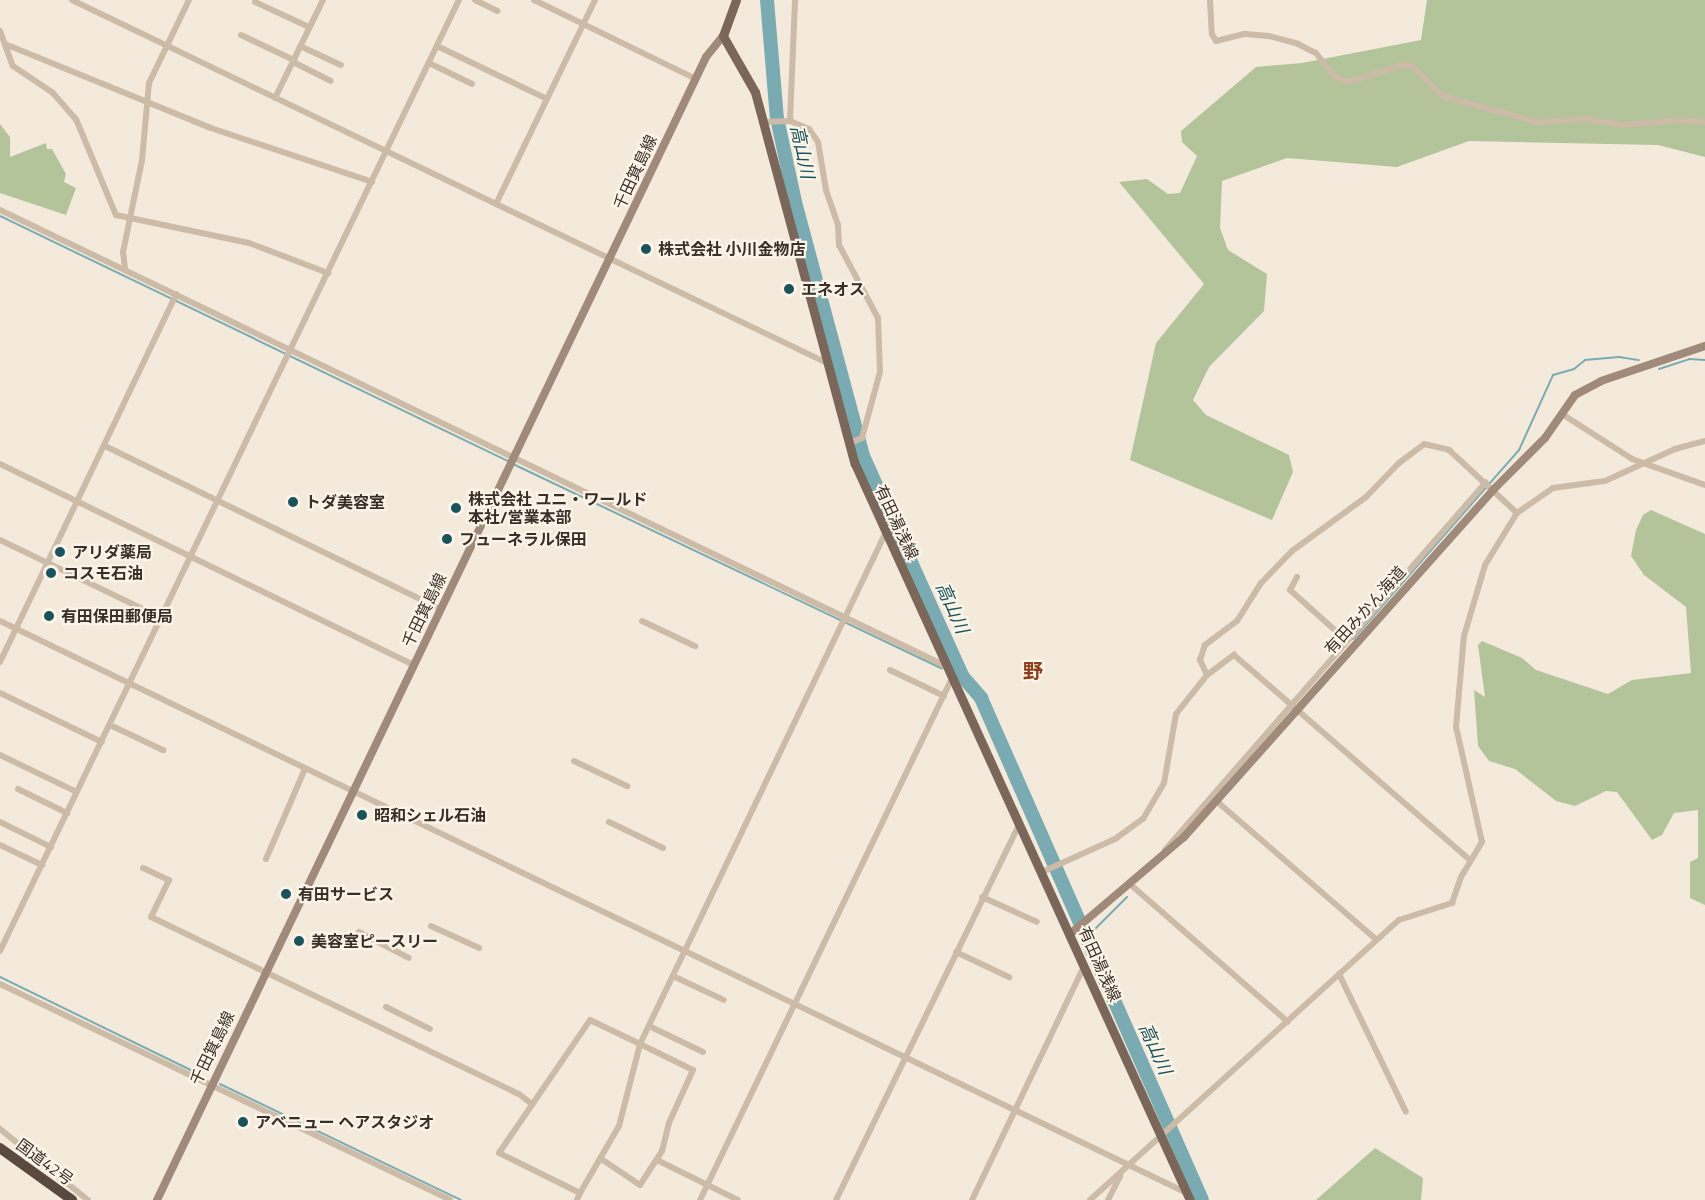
<!DOCTYPE html>
<html>
<head>
<meta charset="utf-8">
<style>
  body { margin:0 }
  #map { position:relative; width:1705px; height:1200px; overflow:hidden; background:#f4eadc; font-family:"Titillium Web","Noto Sans JP",sans-serif }
  div>[style] { position:absolute }
  .green>* { inset:0; background:#b3c49b }
  .stream>* { height:2px; margin:-1px; padding:0 1px; transform-origin:1px; border-radius:1px; background:#7aabb2 }
  .river>* { height:14px; margin:-7px; padding:0 7px; transform-origin:7px; border-radius:7px; background:#7aabb2 }
  .street>* { height:6px; margin:-3px; padding:0 3px; transform-origin:3px; border-radius:3px; background:#ccbba7 }
  .secondary>* { height:8px; margin:-4px; padding:0 4px; transform-origin:4px; border-radius:4px; background:#a08a79 }
  .primary>* { height:9px; margin:-4.5px; padding:0 4.5px; transform-origin:4.5px; border-radius:4.5px; background:#7b6759 }
  .highway>* { height:10px; margin:-5px; padding:0 5px; transform-origin:5px; border-radius:5px; background:#5a493f }
  .dots>* { width:16px; height:16px; translate:-50% -50%; box-sizing:border-box; border:3px solid #fbf4e9; border-radius:50% }
  span { translate:-50% -50%; white-space:nowrap; text-align:center; line-height:1.15; -webkit-text-stroke:4.5px #fbf4e9; paint-order:stroke }
  .street-label { font-size:16px; color:#392f28 }
  .poi-label { font-size:16px; color:#392f28; font-weight:700 }
  .left { translate:0 -50%; text-align:left }
  .water-label { font-size:18px; color:#1b535d; font-style:italic }
  .quarter-label { font-size:20px; color:#8c401d; font-weight:700 }
</style>
</head>
<body>
<div id="map">
  <div class="green">
    <div style="clip-path:polygon(1427px 0,1705px 0,1705px 157px,1658px 145px,1469px 141px,1397px 167px,1287px 158px,1222px 181px,1220px 228px,1228px 250px,1267px 274px,1264px 311px,1209px 367px,1193px 400px,1206px 415px,1289px 455px,1293px 472px,1272px 520px,1130px 460px,1156px 343px,1204px 284px,1119px 182px,1147px 179px,1168px 194px,1180px 193px,1197px 156px,1182px 142px,1181px 131px,1256px 67px,1302px 63px,1421px 40px)"></div>
    <div style="clip-path:polygon(0 124px,10px 137px,10px 157px,46px 143px,47px 149px,52px 149px,66px 174px,64px 182px,76px 188px,66px 215px,0 193px)"></div>
    <div style="clip-path:polygon(1651px 510px,1705px 534px,1705px 905px,1690px 898px,1690px 862px,1698px 858px,1698px 810px,1674px 813px,1662px 835px,1652px 840px,1617px 792px,1606px 791px,1575px 806px,1556px 801px,1515px 769px,1489px 761px,1478px 746px,1474px 690px,1485px 697px,1478px 645px,1482px 641px,1522px 658px,1536px 670px,1608px 694px,1632px 680px,1691px 673px,1686px 607px,1644px 575px,1631px 556px,1636px 530px,1643px 515px)"></div>
    <div style="clip-path:polygon(1375px 1148px,1423px 1178px,1421px 1200px,1316px 1200px)"></div>
  </div>
  <div class="stream">
    <div style="left:0;top:216px;width:564px;rotate:25.75deg"></div>
    <div style="left:1659px;top:369px;width:32px;rotate:-18deg"></div>
    <div style="left:1689px;top:359px;width:16px;rotate:4deg"></div>
    <div style="left:513px;top:464px;width:475px;rotate:25.5deg"></div>
    <div style="left:1353px;top:639px;width:252px;rotate:-48.7deg"></div>
    <div style="left:1519px;top:450px;width:82px;rotate:-65.6deg"></div>
    <div style="left:1553px;top:375px;width:22px;rotate:-16deg"></div>
    <div style="left:1574px;top:369px;width:14px;rotate:-39deg"></div>
    <div style="left:1585px;top:360px;width:34px;rotate:-5deg"></div>
    <div style="left:1619px;top:357px;width:20px;rotate:9deg"></div>
    <div style="left:959px;top:675px;width:4px;rotate:27deg"></div>
    <div style="left:1086px;top:938px;width:58px;rotate:-45deg"></div>
    <div style="left:0;top:977px;width:219px;rotate:26deg"></div>
    <div style="left:220px;top:1084px;width:267px;rotate:25.7deg"></div>
  </div>
  <div class="river">
    <div style="left:767px;top:0;width:118px;rotate:85.2deg"></div>
    <div style="left:777px;top:118px;width:86px;rotate:77.9deg"></div>
    <div style="left:795px;top:202px;width:263px;rotate:75deg"></div>
    <div style="left:863px;top:456px;width:243px;rotate:65.7deg"></div>
    <div style="left:963px;top:677px;width:28px;rotate:49deg"></div>
    <div style="left:981px;top:698px;width:548px;rotate:66.24deg"></div>
  </div>
  <div class="street">
    <div style="left:72px;top:0;width:838px;rotate:25.68deg"></div>
    <div style="left:475px;top:0;width:25px;rotate:26deg"></div>
    <div style="left:534px;top:0;width:180px;rotate:26deg"></div>
    <div style="left:1210px;top:0;width:34px;rotate:87deg"></div>
    <div style="left:1212px;top:34px;width:8px;rotate:60deg"></div>
    <div style="left:1216px;top:41px;width:30px;rotate:-14deg"></div>
    <div style="left:1245px;top:34px;width:24px;rotate:5deg"></div>
    <div style="left:1269px;top:36px;width:30px;rotate:15deg"></div>
    <div style="left:1298px;top:44px;width:20px;rotate:27deg"></div>
    <div style="left:1316px;top:53px;width:31px;rotate:52deg"></div>
    <div style="left:1335px;top:77px;width:15px;rotate:20deg"></div>
    <div style="left:1349px;top:82px;width:56px;rotate:-17.8deg"></div>
    <div style="left:1402px;top:65px;width:10px;rotate:6deg"></div>
    <div style="left:1412px;top:66px;width:42px;rotate:45deg"></div>
    <div style="left:1442px;top:96px;width:99px;rotate:15.2deg"></div>
    <div style="left:1538px;top:122px;width:47px;rotate:-3.7deg"></div>
    <div style="left:1585px;top:119px;width:37px;rotate:9deg"></div>
    <div style="left:1622px;top:125px;width:57px;rotate:-5deg"></div>
    <div style="left:1679px;top:120px;width:26px;rotate:4deg"></div>
    <div style="left:255px;top:2px;width:60px;rotate:24.8deg"></div>
    <div style="left:0;top:31px;width:37px;rotate:70deg"></div>
    <div style="left:13px;top:66px;width:48px;rotate:34deg"></div>
    <div style="left:53px;top:93px;width:35px;rotate:49deg"></div>
    <div style="left:76px;top:119px;width:104px;rotate:67.4deg"></div>
    <div style="left:116px;top:215px;width:136px;rotate:11.9deg"></div>
    <div style="left:249px;top:243px;width:85px;rotate:20.8deg"></div>
    <div style="left:241px;top:35px;width:59px;rotate:25.3deg"></div>
    <div style="left:5px;top:44px;width:222px;rotate:22.2deg"></div>
    <div style="left:211px;top:128px;width:170px;rotate:18.5deg"></div>
    <div style="left:300px;top:46px;width:45px;rotate:24.9deg"></div>
    <div style="left:437px;top:46px;width:122px;rotate:25.7deg"></div>
    <div style="left:293px;top:62px;width:42px;rotate:26.6deg"></div>
    <div style="left:429px;top:63px;width:48px;rotate:26deg"></div>
    <div style="left:275px;top:98px;width:109px;rotate:-63.9deg"></div>
    <div style="left:790px;top:121px;width:121px;rotate:-87.6deg"></div>
    <div style="left:762px;top:122px;width:28px;rotate:-2deg"></div>
    <div style="left:790px;top:121px;width:21px;rotate:23deg"></div>
    <div style="left:809px;top:129px;width:16px;rotate:55deg"></div>
    <div style="left:818px;top:142px;width:49px;rotate:80.5deg"></div>
    <div style="left:826px;top:190px;width:37px;rotate:71deg"></div>
    <div style="left:838px;top:225px;width:20px;rotate:87deg"></div>
    <div style="left:839px;top:245px;width:83px;rotate:61.9deg"></div>
    <div style="left:878px;top:318px;width:54px;rotate:87.9deg"></div>
    <div style="left:880px;top:372px;width:68px;rotate:105.3deg"></div>
    <div style="left:862px;top:438px;width:15px;rotate:157deg"></div>
    <div style="left:496px;top:204px;width:227px;rotate:-64.1deg"></div>
    <div style="left:0;top:210px;width:1050px;rotate:25.74deg"></div>
    <div style="left:125px;top:268px;width:16px;rotate:-97deg"></div>
    <div style="left:123px;top:252px;width:94px;rotate:-78.3deg"></div>
    <div style="left:142px;top:160px;width:77px;rotate:-84.8deg"></div>
    <div style="left:149px;top:83px;width:92px;rotate:-64.3deg"></div>
    <div style="left:1562px;top:414px;width:83px;rotate:32.7deg"></div>
    <div style="left:1632px;top:459px;width:77px;rotate:19.6deg"></div>
    <div style="left:105px;top:446px;width:373px;rotate:25.9deg"></div>
    <div style="left:0;top:464px;width:460px;rotate:25.9deg"></div>
    <div style="left:0;top:540px;width:179px;rotate:25.8deg"></div>
    <div style="left:1297px;top:577px;width:15px;rotate:118deg"></div>
    <div style="left:1290px;top:590px;width:75px;rotate:41.8deg"></div>
    <div style="left:0;top:621px;width:1318px;rotate:25.73deg"></div>
    <div style="left:642px;top:621px;width:59px;rotate:25.3deg"></div>
    <div style="left:0;top:662px;width:408px;rotate:-64.4deg"></div>
    <div style="left:890px;top:670px;width:60px;rotate:25.7deg"></div>
    <div style="left:1207px;top:675px;width:17px;rotate:-115deg"></div>
    <div style="left:1200px;top:660px;width:16px;rotate:-72deg"></div>
    <div style="left:1205px;top:645px;width:40px;rotate:-37deg"></div>
    <div style="left:1237px;top:621px;width:45px;rotate:-57.7deg"></div>
    <div style="left:1261px;top:583px;width:45px;rotate:-45.9deg"></div>
    <div style="left:1292px;top:551px;width:92px;rotate:-36.1deg"></div>
    <div style="left:1366px;top:497px;width:47px;rotate:-45.9deg"></div>
    <div style="left:1399px;top:463px;width:31px;rotate:-37deg"></div>
    <div style="left:1424px;top:444px;width:26px;rotate:13deg"></div>
    <div style="left:1449px;top:450px;width:93px;rotate:42.8deg"></div>
    <div style="left:0;top:693px;width:113px;rotate:25.7deg"></div>
    <div style="left:110px;top:725px;width:59px;rotate:25.3deg"></div>
    <div style="left:0;top:755px;width:85px;rotate:25.7deg"></div>
    <div style="left:574px;top:761px;width:59px;rotate:25.3deg"></div>
    <div style="left:18px;top:789px;width:55px;rotate:26.1deg"></div>
    <div style="left:1213px;top:798px;width:216px;rotate:40.9deg"></div>
    <div style="left:0;top:822px;width:57px;rotate:26.1deg"></div>
    <div style="left:609px;top:822px;width:60px;rotate:25.7deg"></div>
    <div style="left:0;top:845px;width:47px;rotate:25.5deg"></div>
    <div style="left:1165px;top:850px;width:488px;rotate:-48.9deg"></div>
    <div style="left:266px;top:859px;width:98px;rotate:-66.6deg"></div>
    <div style="left:143px;top:868px;width:29px;rotate:25deg"></div>
    <div style="left:169px;top:880px;width:41px;rotate:115.9deg"></div>
    <div style="left:151px;top:917px;width:408px;rotate:25.7deg"></div>
    <div style="left:519px;top:1094px;width:16px;rotate:38deg"></div>
    <div style="left:1042px;top:872px;width:80px;rotate:-24.3deg"></div>
    <div style="left:1115px;top:839px;width:34px;rotate:-36deg"></div>
    <div style="left:1143px;top:819px;width:42px;rotate:-59.7deg"></div>
    <div style="left:1164px;top:783px;width:70px;rotate:-80.1deg"></div>
    <div style="left:1176px;top:714px;width:50px;rotate:-51.5deg"></div>
    <div style="left:1207px;top:675px;width:34px;rotate:-37deg"></div>
    <div style="left:1234px;top:655px;width:313px;rotate:41deg"></div>
    <div style="left:1131px;top:885px;width:208px;rotate:41.1deg"></div>
    <div style="left:982px;top:897px;width:60px;rotate:24.4deg"></div>
    <div style="left:431px;top:926px;width:53px;rotate:24.6deg"></div>
    <div style="left:359px;top:932px;width:56px;rotate:27.5deg"></div>
    <div style="left:0;top:951px;width:1056px;rotate:-64.24deg"></div>
    <div style="left:956px;top:952px;width:59px;rotate:25.3deg"></div>
    <div style="left:1339px;top:974px;width:153px;rotate:64.1deg"></div>
    <div style="left:673px;top:976px;width:56px;rotate:25.2deg"></div>
    <div style="left:0;top:984px;width:499px;rotate:25.6deg"></div>
    <div style="left:386px;top:1007px;width:49px;rotate:26.6deg"></div>
    <div style="left:649px;top:1026px;width:60px;rotate:25.7deg"></div>
    <div style="left:0;top:1129px;width:113px;rotate:38.9deg"></div>
    <div style="left:657px;top:1160px;width:90px;rotate:26.3deg"></div>
    <div style="left:580px;top:1193px;width:78px;rotate:-59.8deg"></div>
    <div style="left:619px;top:1126px;width:85px;rotate:-75.6deg"></div>
    <div style="left:640px;top:1044px;width:59px;rotate:26.1deg"></div>
    <div style="left:693px;top:1070px;width:58px;rotate:114.4deg"></div>
    <div style="left:669px;top:1123px;width:29px;rotate:104deg"></div>
    <div style="left:662px;top:1151px;width:40px;rotate:122.9deg"></div>
    <div style="left:640px;top:1185px;width:48px;rotate:-146deg"></div>
    <div style="left:577px;top:1200px;width:8px;rotate:-67deg"></div>
    <div style="left:580px;top:1193px;width:90px;rotate:-153.7deg"></div>
    <div style="left:499px;top:1153px;width:161px;rotate:-55.6deg"></div>
    <div style="left:590px;top:1020px;width:55px;rotate:25.6deg"></div>
    <div style="left:640px;top:1044px;width:568px;rotate:-64.34deg"></div>
    <div style="left:700px;top:1200px;width:580px;rotate:-64.23deg"></div>
    <div style="left:836px;top:1200px;width:418px;rotate:-64deg"></div>
    <div style="left:972px;top:1200px;width:259px;rotate:-64.4deg"></div>
    <div style="left:1090px;top:1200px;width:417px;rotate:-42.2deg"></div>
    <div style="left:1399px;top:920px;width:56px;rotate:-17.8deg"></div>
    <div style="left:1452px;top:903px;width:28px;rotate:-71deg"></div>
    <div style="left:1461px;top:877px;width:41px;rotate:-59deg"></div>
    <div style="left:1482px;top:842px;width:118px;rotate:-102.7deg"></div>
    <div style="left:1456px;top:727px;width:91px;rotate:-85deg"></div>
    <div style="left:1464px;top:636px;width:74px;rotate:-73.5deg"></div>
    <div style="left:1485px;top:565px;width:61px;rotate:-58.4deg"></div>
    <div style="left:1517px;top:513px;width:44px;rotate:-34.8deg"></div>
    <div style="left:1553px;top:488px;width:52px;rotate:-7.7deg"></div>
    <div style="left:1605px;top:481px;width:77px;rotate:-24.6deg"></div>
    <div style="left:1675px;top:449px;width:31px;rotate:-15deg"></div>
    <div style="left:1108px;top:1200px;width:27px;rotate:-63deg"></div>
  </div>
  <div class="secondary">
    <div style="left:1070px;top:934px;width:150px;rotate:-40.4deg"></div>
    <div style="left:1184px;top:837px;width:466px;rotate:-48.3deg"></div>
    <div style="left:1494px;top:489px;width:72px;rotate:-45deg"></div>
    <div style="left:1545px;top:438px;width:52px;rotate:-55.1deg"></div>
    <div style="left:1575px;top:395px;width:30px;rotate:-28deg"></div>
    <div style="left:1601px;top:381px;width:110px;rotate:-18.6deg"></div>
    <div style="left:157px;top:1200px;width:1268px;rotate:-64.34deg"></div>
    <div style="left:706px;top:57px;width:27px;rotate:-51deg"></div>
  </div>
  <div class="primary">
    <div style="left:736px;top:0;width:38px;rotate:110deg"></div>
    <div style="left:723px;top:36px;width:64px;rotate:60.3deg"></div>
    <div style="left:755px;top:92px;width:385px;rotate:75deg"></div>
    <div style="left:855px;top:464px;width:809px;rotate:65.53deg"></div>
  </div>
  <div class="highway">
    <div style="left:0;top:1148px;width:89px;rotate:35.8deg"></div>
  </div>
  <div class="dots">
    <div style="left:646px;top:249px;background:#1b535d"></div>
    <div style="left:789px;top:289px;background:#1b535d"></div>
    <div style="left:293px;top:502px;background:#1b535d"></div>
    <div style="left:456px;top:508px;background:#1b535d"></div>
    <div style="left:447px;top:539px;background:#1b535d"></div>
    <div style="left:60px;top:552px;background:#1b535d"></div>
    <div style="left:51px;top:573px;background:#1b535d"></div>
    <div style="left:49px;top:616px;background:#1b535d"></div>
    <div style="left:362px;top:815px;background:#1b535d"></div>
    <div style="left:286px;top:894px;background:#1b535d"></div>
    <div style="left:299px;top:941px;background:#1b535d"></div>
    <div style="left:243px;top:1122px;background:#1b535d"></div>
  </div>
  <div class="street-label">
    <span style="left:635px;top:172px;rotate:-65deg">千田箕島線</span>
    <span style="left:897px;top:522px;rotate:65deg">有田湯浅線</span>
    <span style="left:424px;top:610px;rotate:-64deg">千田箕島線</span>
    <span style="left:1365px;top:610px;rotate:-48deg">有田みかん海道</span>
    <span style="left:1100px;top:964px;rotate:66deg">有田湯浅線</span>
    <span style="left:212px;top:1048px;rotate:-64deg">千田箕島線</span>
    <span style="left:45px;top:1162px;rotate:36deg">国道42号</span>
  </div>
  <div class="poi-label">
    <span class="left" style="left:658px;top:249px">株式会社 小川金物店</span>
    <span class="left" style="left:801px;top:289px">エネオス</span>
    <span class="left" style="left:468px;top:508px">株式会社 ユニ・ワールド<br>本社/営業本部</span>
    <span class="left" style="left:305px;top:502px">トダ美容室</span>
    <span class="left" style="left:459px;top:539px">フューネラル保田</span>
    <span class="left" style="left:72px;top:552px">アリダ薬局</span>
    <span class="left" style="left:63px;top:573px">コスモ石油</span>
    <span class="left" style="left:61px;top:616px">有田保田郵便局</span>
    <span class="left" style="left:374px;top:815px">昭和シェル石油</span>
    <span class="left" style="left:298px;top:894px">有田サービス</span>
    <span class="left" style="left:311px;top:941px">美容室ピースリー</span>
    <span class="left" style="left:255px;top:1122px">アベニュー ヘアスタジオ</span>
  </div>
  <div class="water-label">
    <span style="left:802px;top:152px;rotate:78deg">高山川</span>
    <span style="left:952px;top:608px;rotate:66deg">高山川</span>
    <span style="left:1155px;top:1049px;rotate:66deg">高山川</span>
  </div>
  <div class="quarter-label">
    <span style="left:1033px;top:670px">野</span>
  </div>
</div>
</body>
</html>
